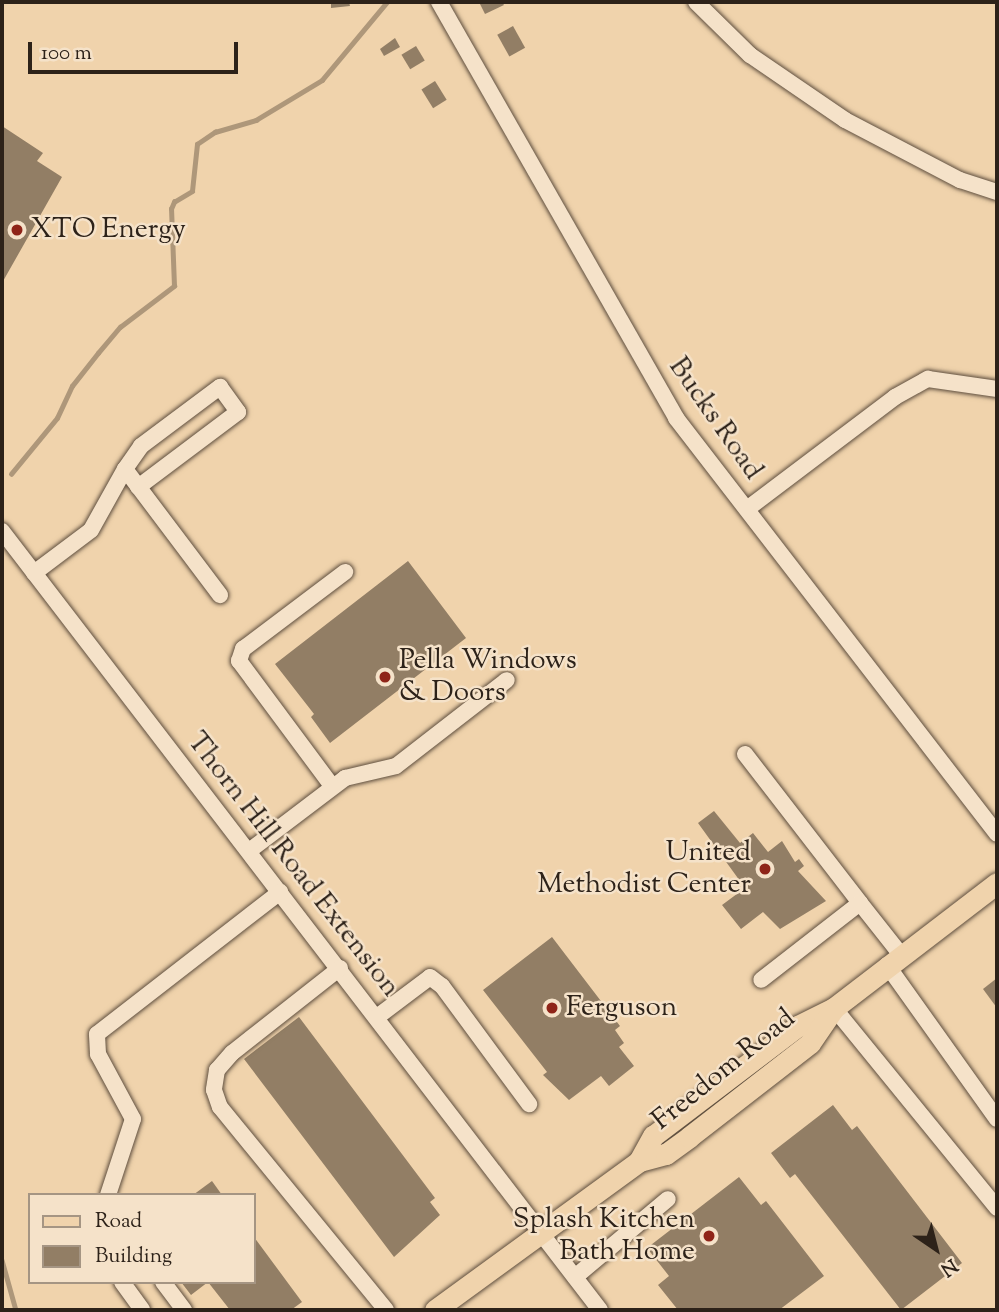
<!DOCTYPE html>
<html>
<head>
<meta charset="utf-8">
<style>
  body { margin:0 }
  #map { position:relative; width:999px; height:1312px; overflow:hidden; background:#f0d3ac; font-family:"Sorts Mill Goudy",serif }
  div>[style] { position:absolute }
  .stream>* { height:4.5px; margin:-2.25px; padding:0 2.25px; transform-origin:2.25px; border-radius:2.25px; background:#ae977a }
  .building>* { inset:0; background:#927e65; transform-origin:0 0 }
  .roads { filter:drop-shadow(0 0 2px #5e4e3e) drop-shadow(0 0 2px #5e4e3e) }
  .minor>* { height:16px; margin:-8px; padding:0 8px; transform-origin:8px; border-radius:8px; background:#f5e2c9 }
  .major>* { height:21px; margin:-10.5px; padding:0 10.5px; transform-origin:10.5px; border-radius:10.5px; background:#f0d3ac }
  .dots>* { width:19px; height:19px; translate:-50% -50%; box-sizing:border-box; border:4px solid #f5e2c9; border-radius:50% }
  span { translate:-50% -50%; white-space:nowrap; text-align:center; line-height:1.15; -webkit-text-stroke:5px #f5e2c9; paint-order:stroke }
  .poi-label { font-size:28px; color:#2d2219 }
  .left { translate:0 -50%; text-align:left }
  .right { translate:-100% -50%; text-align:right }
  .street-label { font-size:28px; color:#2d2219 }
  .frame { position:absolute; inset:0; border:4px solid #2d2219; pointer-events:none }
  .legend { position:absolute; left:28px; top:1193px; width:228px; height:91px; box-sizing:border-box; background:#f5e2c9; border:2px solid #a59583; margin:0; padding:9px 12px; list-style:none; font-size:21px; color:#2d2219 }
  .legend li { display:flex; align-items:center; gap:14px; height:35px }
  .legend b { width:35px; border:2px solid #a59583 }
  .north { position:absolute; left:901px; top:1214px; width:70px; height:70px; -webkit-text-stroke:5px #f5e2c9; paint-order:stroke; rotate:145deg; font-size:19px; font-weight:700; line-height:28px; text-align:center; color:#2d2219 }
  .north::after { content:''; display:block; margin:auto; width:24px; height:32px; background:#2d2219; clip-path:polygon(50% 0,100% 100%,50% 72%,0 100%) }
  .scale { position:absolute; left:28px; top:42px; width:210px; height:32px; box-sizing:border-box; border:4px solid #2d2219; border-top:0; padding-left:9px; font-size:21px; line-height:24px; white-space:nowrap; color:#2d2219; -webkit-text-stroke:5px #f5e2c9; paint-order:stroke }
</style>
</head>
<body>
<div id="map">
  <div class="stream">
    <div style="left:11px;top:474px;width:72px;rotate:-50.6deg"></div>
    <div style="left:57px;top:418px;width:35px;rotate:-65deg"></div>
    <div style="left:72px;top:386px;width:42px;rotate:-51.8deg"></div>
    <div style="left:98px;top:353px;width:34px;rotate:-50deg"></div>
    <div style="left:120px;top:327px;width:68px;rotate:-37.2deg"></div>
    <div style="left:174px;top:286px;width:77px;rotate:-92.2deg"></div>
    <div style="left:171px;top:209px;width:8px;rotate:-67deg"></div>
    <div style="left:174px;top:202px;width:21px;rotate:-31deg"></div>
    <div style="left:192px;top:191px;width:47px;rotate:-83.9deg"></div>
    <div style="left:197px;top:144px;width:22px;rotate:-34deg"></div>
    <div style="left:215px;top:132px;width:43px;rotate:-16.3deg"></div>
    <div style="left:256px;top:120px;width:77px;rotate:-31.2deg"></div>
    <div style="left:322px;top:80px;width:102px;rotate:-50.2deg"></div>
    <div style="left:2px;top:1260px;width:52px;rotate:74.4deg"></div>
  </div>
  <div class="building">
    <div style="clip-path:polygon(331px 2px,349px 2px,350px 6px,331px 8px)"></div>
    <div style="clip-path:polygon(479px 2px,502px 2px,504px 5px,485px 14px)"></div>
    <div style="left:513px;top:26px;width:25px;height:18px;rotate:61deg"></div>
    <div style="clip-path:polygon(395px 38px,400px 47px,384px 56px,380px 49px)"></div>
    <div style="left:416px;top:46px;width:17px;height:17px;rotate:59deg"></div>
    <div style="left:435px;top:81px;width:22px;height:16px;rotate:58deg"></div>
    <div style="clip-path:polygon(2px 126px,43px 153px,37px 161px,62px 177px,2px 283px)"></div>
    <div style="clip-path:polygon(408px 561px,466px 638px,330px 743px,311px 717px,314px 714px,275px 664px)"></div>
    <div style="clip-path:polygon(714px 811px,740px 843px,753px 833px,768px 852px,782px 841px,795px 862px,799px 859px,804px 866px,798px 871px,826px 901px,780px 929px,763px 912px,741px 929px,722px 905px,745px 888px,698px 823px)"></div>
    <div style="clip-path:polygon(552px 937px,620px 1026px,615px 1030px,624px 1043px,619px 1047px,634px 1066px,609px 1086px,601px 1076px,569px 1100px,543px 1075px,547px 1072px,483px 990px)"></div>
    <div style="clip-path:polygon(997px 978px,997px 1008px,983px 989px)"></div>
    <div style="clip-path:polygon(299px 1017px,435px 1198px,430px 1202px,440px 1215px,394px 1257px,244px 1059px)"></div>
    <div style="clip-path:polygon(833px 1105px,852px 1130px,857px 1126px,962px 1263px,901px 1310px,795px 1174px,790px 1178px,771px 1153px)"></div>
    <div style="clip-path:polygon(739px 1177px,761px 1205px,766px 1201px,824px 1276px,779px 1310px,678px 1310px,658px 1285px,669px 1276px,647px 1248px)"></div>
    <div style="clip-path:polygon(212px 1181px,222px 1195px,193px 1195px)"></div>
    <div style="clip-path:polygon(254px 1237px,302px 1302px,291px 1310px,230px 1310px,208px 1282px,191px 1295px,181px 1282px,254px 1282px)"></div>
  </div>
  <div class="roads">
    <div class="minor">
      <div style="left:439px;top:2px;width:479px;rotate:60.3deg"></div>
      <div style="left:676px;top:418px;width:525px;rotate:52.34deg"></div>
      <div style="left:696px;top:2px;width:76px;rotate:44.5deg"></div>
      <div style="left:750px;top:55px;width:115px;rotate:34.4deg"></div>
      <div style="left:845px;top:120px;width:130px;rotate:27.6deg"></div>
      <div style="left:960px;top:180px;width:39px;rotate:18deg"></div>
      <div style="left:125px;top:469px;width:28px;rotate:-55deg"></div>
      <div style="left:141px;top:446px;width:99px;rotate:-36.8deg"></div>
      <div style="left:220px;top:387px;width:31px;rotate:54deg"></div>
      <div style="left:238px;top:412px;width:125px;rotate:143.1deg"></div>
      <div style="left:747px;top:509px;width:186px;rotate:-37.1deg"></div>
      <div style="left:895px;top:397px;width:38px;rotate:-29deg"></div>
      <div style="left:928px;top:379px;width:70px;rotate:8.2deg"></div>
      <div style="left:2px;top:531px;width:982px;rotate:52.49deg"></div>
      <div style="left:34px;top:573px;width:71px;rotate:-37deg"></div>
      <div style="left:91px;top:530px;width:70px;rotate:-60.9deg"></div>
      <div style="left:125px;top:469px;width:158px;rotate:53deg"></div>
      <div style="left:745px;top:754px;width:188px;rotate:52.3deg"></div>
      <div style="left:860px;top:903px;width:125px;rotate:142.1deg"></div>
      <div style="left:332px;top:786px;width:156px;rotate:-126.6deg"></div>
      <div style="left:239px;top:661px;width:13px;rotate:-72deg"></div>
      <div style="left:243px;top:649px;width:128px;rotate:-37deg"></div>
      <div style="left:249px;top:851px;width:121px;rotate:-37.2deg"></div>
      <div style="left:345px;top:778px;width:52px;rotate:-13.2deg"></div>
      <div style="left:396px;top:766px;width:140px;rotate:-37.8deg"></div>
      <div style="left:860px;top:903px;width:66px;rotate:51.7deg"></div>
      <div style="left:887px;top:965px;width:189px;rotate:54.5deg"></div>
      <div style="left:340px;top:968px;width:137px;rotate:141.8deg"></div>
      <div style="left:232px;top:1053px;width:23px;rotate:131deg"></div>
      <div style="left:217px;top:1070px;width:20px;rotate:99deg"></div>
      <div style="left:214px;top:1090px;width:18px;rotate:71deg"></div>
      <div style="left:220px;top:1107px;width:262px;rotate:50.7deg"></div>
      <div style="left:834px;top:1008px;width:258px;rotate:50.8deg"></div>
      <div style="left:377px;top:1017px;width:66px;rotate:-37deg"></div>
      <div style="left:430px;top:977px;width:15px;rotate:37deg"></div>
      <div style="left:442px;top:986px;width:147px;rotate:53.6deg"></div>
      <div style="left:108px;top:1195px;width:80px;rotate:-71.8deg"></div>
      <div style="left:133px;top:1119px;width:74px;rotate:-118.3deg"></div>
      <div style="left:98px;top:1054px;width:20px;rotate:-93deg"></div>
      <div style="left:97px;top:1034px;width:232px;rotate:-37.8deg"></div>
      <div style="left:575px;top:1277px;width:121px;rotate:-40deg"></div>
      <div style="left:122px;top:1282px;width:34px;rotate:54deg"></div>
      <div style="left:163px;top:1282px;width:35px;rotate:53deg"></div>
    </div>
    <div class="major">
      <div style="left:639px;top:1161px;width:29px;rotate:-61deg"></div>
      <div style="left:653px;top:1136px;width:182px;rotate:-37.2deg"></div>
      <div style="left:798px;top:1026px;width:40px;rotate:-26.6deg"></div>
      <div style="left:834px;top:1008px;width:205px;rotate:-37.5deg"></div>
      <div style="left:435px;top:1310px;width:253px;rotate:-36.1deg"></div>
      <div style="left:639px;top:1161px;width:28px;rotate:-15deg"></div>
      <div style="left:666px;top:1154px;width:29px;rotate:-36deg"></div>
      <div style="left:689px;top:1137px;width:153px;rotate:-37.8deg"></div>
      <div style="left:810px;top:1043px;width:42px;rotate:-55.6deg"></div>
    </div>
  </div>
  <div class="dots">
    <div style="left:17px;top:230px;background:#8f2418"></div>
    <div style="left:385px;top:677px;background:#8f2418"></div>
    <div style="left:765px;top:869px;background:#8f2418"></div>
    <div style="left:552px;top:1008px;background:#8f2418"></div>
    <div style="left:709px;top:1236px;background:#8f2418"></div>
  </div>
  <div class="poi-label">
    <span class="left" style="left:31px;top:230px">XTO Energy</span>
    <span class="left" style="left:399px;top:677px">Pella Windows<br>&amp; Doors</span>
    <span class="right" style="left:751px;top:869px">United<br>Methodist Center</span>
    <span class="left" style="left:566px;top:1008px">Ferguson</span>
    <span class="right" style="left:695px;top:1236px">Splash Kitchen<br>Bath Home</span>
  </div>
  <div class="street-label">
    <span style="left:715px;top:419px;rotate:55deg">Bucks Road</span>
    <span style="left:293px;top:865px;rotate:52deg">Thorn Hill Road Extension</span>
    <span style="left:724px;top:1070px;rotate:-39deg">Freedom Road</span>
  </div>
  <div class="frame"></div>
  <ul class="legend">
  <li><b style="height:9px;background:#f0d3ac"></b>Road</li>
  <li><b style="height:19px;background:#927e65"></b>Building</li>
  </ul>
  <div class="north">N</div>
  <div class="scale">100 m</div>
</div>
</body>
</html>
